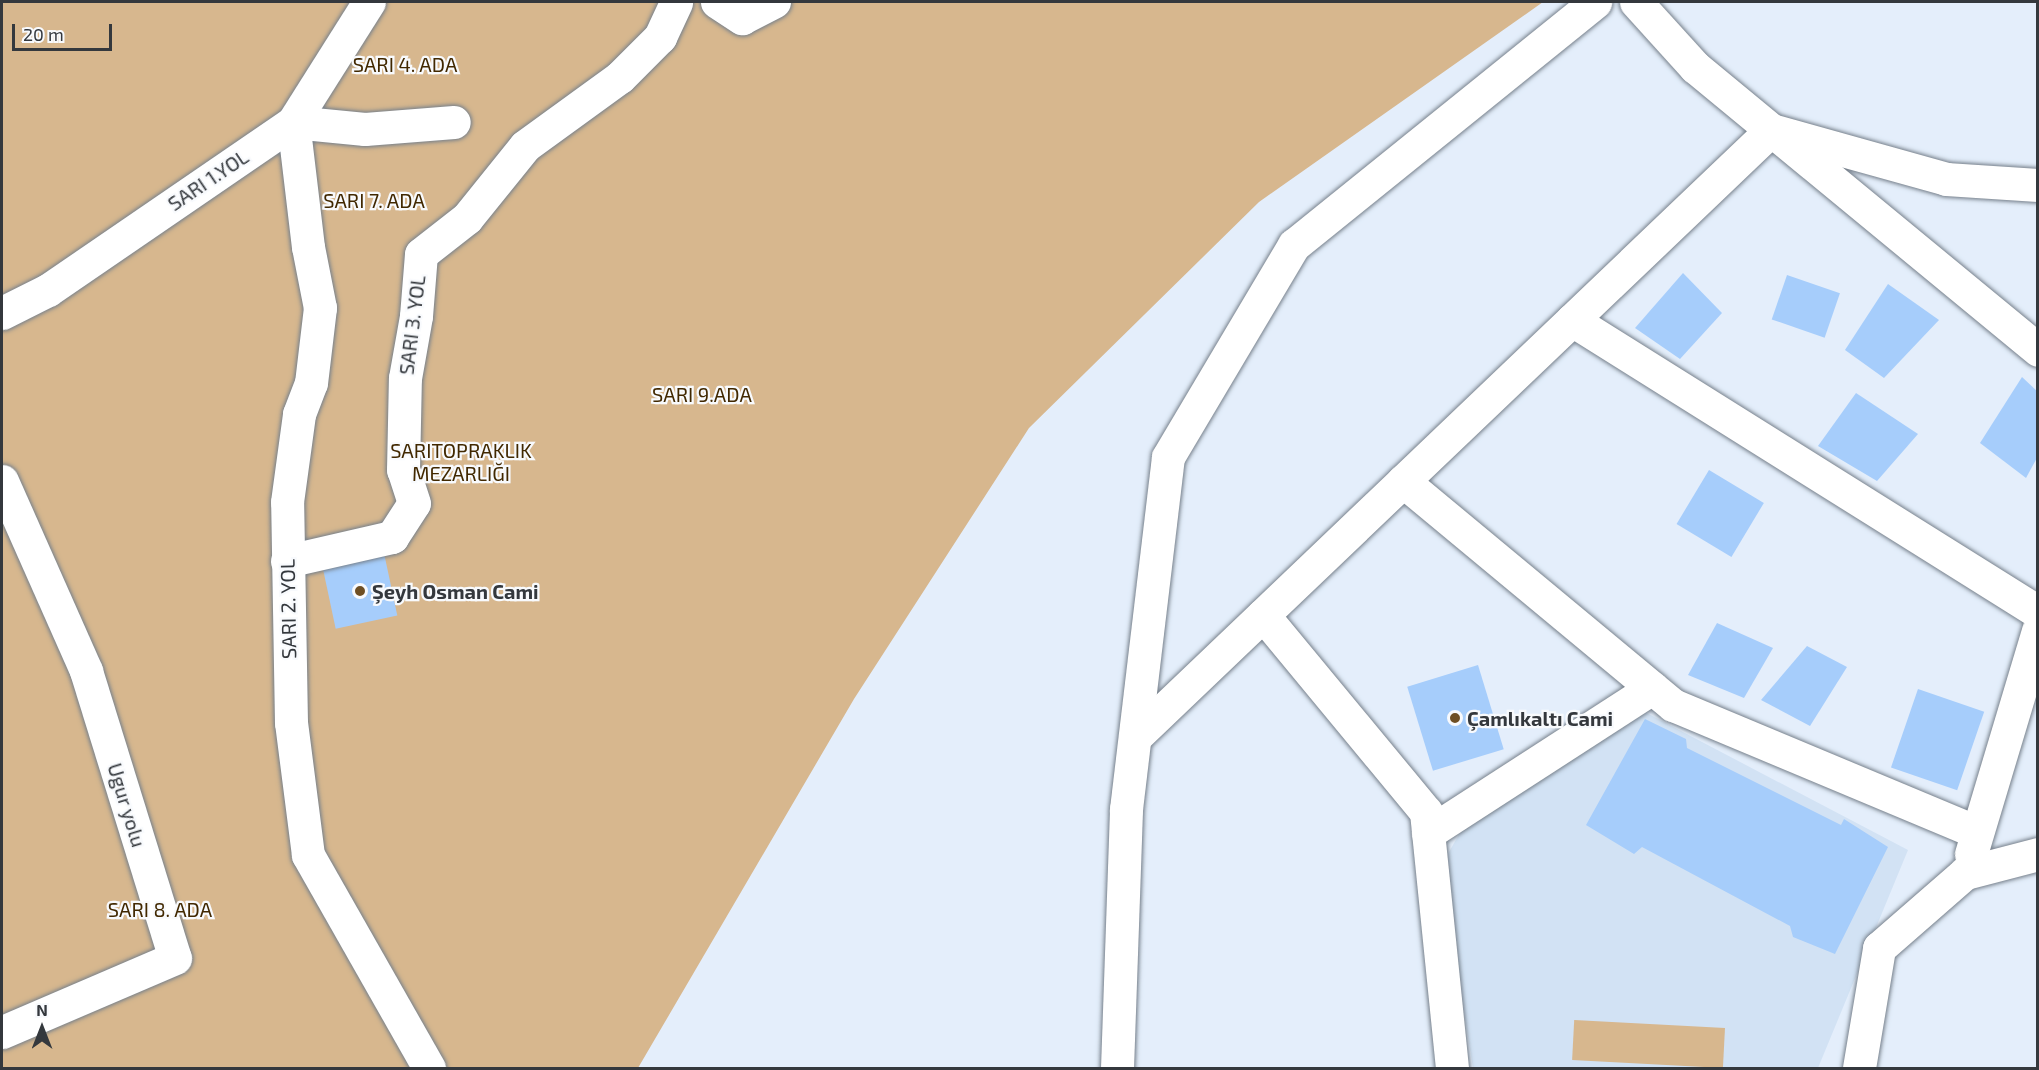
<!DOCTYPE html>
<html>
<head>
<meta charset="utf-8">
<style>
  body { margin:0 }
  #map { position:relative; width:2039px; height:1070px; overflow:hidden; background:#e4eefb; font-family:"Exo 2",sans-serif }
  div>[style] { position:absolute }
  .built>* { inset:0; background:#d2e2f4 }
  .green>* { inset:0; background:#d7b78e; transform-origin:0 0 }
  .building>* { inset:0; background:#a6cdfb; transform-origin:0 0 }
  .roads { filter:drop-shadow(0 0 2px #76808b) drop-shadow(0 0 2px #76808b) }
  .minor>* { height:33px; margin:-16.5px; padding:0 16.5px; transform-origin:16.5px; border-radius:16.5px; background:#fff }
  .dots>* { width:16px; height:16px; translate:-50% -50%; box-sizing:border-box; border:3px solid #f8fafd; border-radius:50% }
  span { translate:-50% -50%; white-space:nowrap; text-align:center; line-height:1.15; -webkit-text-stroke:4.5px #f8fafd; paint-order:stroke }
  .park-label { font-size:20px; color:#412800 }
  .street-label { font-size:20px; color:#34383d }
  .poi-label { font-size:20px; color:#34383d; font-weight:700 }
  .left { translate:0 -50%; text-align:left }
  .frame { position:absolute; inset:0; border:3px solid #34383d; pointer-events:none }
  .north { position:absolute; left:12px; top:998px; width:60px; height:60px; -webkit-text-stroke:4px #f8fafd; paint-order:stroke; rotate:0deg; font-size:16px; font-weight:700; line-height:24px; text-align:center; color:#34383d }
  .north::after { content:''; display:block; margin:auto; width:21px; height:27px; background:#34383d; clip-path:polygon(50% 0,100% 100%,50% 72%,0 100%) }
  .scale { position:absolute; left:12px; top:24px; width:100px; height:27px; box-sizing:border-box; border:3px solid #34383d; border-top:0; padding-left:8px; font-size:18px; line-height:21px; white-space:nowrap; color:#34383d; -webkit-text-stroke:4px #f8fafd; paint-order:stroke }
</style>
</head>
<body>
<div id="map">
  <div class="built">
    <div style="clip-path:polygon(1641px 710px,1908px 850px,1818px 1068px,1473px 1068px,1441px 866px,1461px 831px)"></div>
  </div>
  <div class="green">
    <div style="clip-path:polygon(2px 2px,1543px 2px,1259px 202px,1029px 428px,854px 699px,638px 1068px,2px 1068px)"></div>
    <div style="left:1725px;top:1028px;width:40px;height:151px;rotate:93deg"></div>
  </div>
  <div class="building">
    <div style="clip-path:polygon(1683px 273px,1722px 313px,1680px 359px,1635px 328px)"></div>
    <div style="left:1787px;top:275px;width:56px;height:47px;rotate:19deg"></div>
    <div style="clip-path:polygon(1888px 284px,1939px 320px,1884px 378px,1845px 350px)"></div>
    <div style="clip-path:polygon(2022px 377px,2038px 392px,2038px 456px,2026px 478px,1980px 443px)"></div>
    <div style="clip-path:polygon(1856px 393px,1918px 434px,1877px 481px,1818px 446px)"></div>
    <div style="left:1709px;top:470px;width:64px;height:63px;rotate:31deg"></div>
    <div style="left:384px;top:553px;width:64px;height:63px;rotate:78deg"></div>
    <div style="clip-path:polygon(1717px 623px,1773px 648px,1744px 698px,1688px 675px)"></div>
    <div style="clip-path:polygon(1807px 646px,1847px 667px,1810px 726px,1761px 700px)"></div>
    <div style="left:1478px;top:665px;width:88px;height:74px;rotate:73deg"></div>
    <div style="left:1918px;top:689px;width:70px;height:83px;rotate:19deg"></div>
    <div style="clip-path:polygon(1645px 719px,1686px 739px,1687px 748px,1841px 825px,1844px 819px,1888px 847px,1835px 954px,1793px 937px,1790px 926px,1642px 847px,1634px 854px,1586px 825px)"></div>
  </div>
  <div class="roads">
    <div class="minor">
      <div style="left:717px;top:2px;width:30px;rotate:33deg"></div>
      <div style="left:742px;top:18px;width:36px;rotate:-27deg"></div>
      <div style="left:1636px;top:2px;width:88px;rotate:47.8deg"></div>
      <div style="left:1695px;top:67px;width:445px;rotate:39.5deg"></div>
      <div style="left:2px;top:313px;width:51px;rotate:-26.6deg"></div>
      <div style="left:48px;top:290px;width:297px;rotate:-34.4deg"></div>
      <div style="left:293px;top:122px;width:142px;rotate:-57.7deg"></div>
      <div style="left:1572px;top:320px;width:550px;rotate:32.07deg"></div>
      <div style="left:2px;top:481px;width:208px;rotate:66.1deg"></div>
      <div style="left:86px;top:671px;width:300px;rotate:72.8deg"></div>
      <div style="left:175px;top:958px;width:188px;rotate:156.8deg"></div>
      <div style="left:1403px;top:481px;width:351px;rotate:39.7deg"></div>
      <div style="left:1673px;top:705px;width:329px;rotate:22.7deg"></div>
      <div style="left:287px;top:561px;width:108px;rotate:-12.9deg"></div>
      <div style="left:392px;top:537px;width:40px;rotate:-57.1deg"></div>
      <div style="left:414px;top:503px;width:35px;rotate:-108deg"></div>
      <div style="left:403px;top:470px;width:92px;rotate:-88.8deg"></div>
      <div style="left:405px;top:378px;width:63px;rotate:-79.9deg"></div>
      <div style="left:416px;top:316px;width:62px;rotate:-85.4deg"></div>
      <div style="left:421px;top:254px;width:58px;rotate:-38deg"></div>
      <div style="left:467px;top:218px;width:92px;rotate:-51.1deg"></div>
      <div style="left:525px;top:146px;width:117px;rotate:-36deg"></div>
      <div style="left:620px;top:77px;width:57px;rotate:-45deg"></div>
      <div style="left:660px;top:37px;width:38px;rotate:-65deg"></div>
      <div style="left:1263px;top:615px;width:256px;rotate:50.4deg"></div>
      <div style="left:1426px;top:812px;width:257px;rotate:84.2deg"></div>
      <div style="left:1135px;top:737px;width:879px;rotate:-43.66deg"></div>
      <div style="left:1771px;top:130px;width:182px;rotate:15.6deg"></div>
      <div style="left:1946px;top:179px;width:92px;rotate:3.7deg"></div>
      <div style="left:1428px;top:833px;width:267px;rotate:-32.9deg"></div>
      <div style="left:1971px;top:854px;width:233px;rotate:-73.3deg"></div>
      <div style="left:429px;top:1068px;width:245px;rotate:-119.6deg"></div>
      <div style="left:308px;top:855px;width:133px;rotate:-97.3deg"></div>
      <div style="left:291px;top:723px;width:221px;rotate:-91deg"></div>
      <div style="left:287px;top:502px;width:89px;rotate:-82.2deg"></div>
      <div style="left:299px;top:414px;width:33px;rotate:-69deg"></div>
      <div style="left:311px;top:383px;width:76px;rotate:-83.2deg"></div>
      <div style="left:320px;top:308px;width:62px;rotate:-101.1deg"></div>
      <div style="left:308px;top:247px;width:126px;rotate:-96.8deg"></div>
      <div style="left:293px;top:122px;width:72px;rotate:5.6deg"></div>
      <div style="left:365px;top:129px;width:89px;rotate:-4.5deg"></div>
      <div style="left:1117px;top:1068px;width:259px;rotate:-88deg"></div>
      <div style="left:1126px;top:809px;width:354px;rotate:-83.2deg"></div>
      <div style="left:1168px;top:457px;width:247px;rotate:-59.3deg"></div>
      <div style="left:1294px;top:245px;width:387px;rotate:-38.9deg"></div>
      <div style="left:1859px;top:1068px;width:122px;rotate:-80.5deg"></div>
      <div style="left:1879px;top:948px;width:114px;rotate:-41.1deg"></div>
      <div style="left:1965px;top:873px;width:75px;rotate:-14.6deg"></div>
    </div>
  </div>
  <div class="dots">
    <div style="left:360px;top:591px;background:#6e4f24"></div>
    <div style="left:1455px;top:718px;background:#6e4f24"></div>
  </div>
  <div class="park-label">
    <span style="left:405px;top:64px">SARI 4. ADA</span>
    <span style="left:374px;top:200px">SARI 7. ADA</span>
    <span style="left:702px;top:394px">SARI 9.ADA</span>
    <span style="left:461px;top:462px">SARITOPRAKLIK<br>MEZARLIĞI</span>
    <span style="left:160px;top:909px">SARI 8. ADA</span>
  </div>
  <div class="street-label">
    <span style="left:208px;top:180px;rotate:-34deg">SARI 1.YOL</span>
    <span style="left:412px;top:325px;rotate:-83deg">SARI 3. YOL</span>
    <span style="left:288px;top:609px;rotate:-91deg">SARI 2. YOL</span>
    <span style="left:127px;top:805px;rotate:73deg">Ugur yolu</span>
  </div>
  <div class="poi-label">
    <span class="left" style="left:372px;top:591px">Şeyh Osman Cami</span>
    <span class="left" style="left:1467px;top:718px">Çamlıkaltı Cami</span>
  </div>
  <div class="frame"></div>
  <div class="north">N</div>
  <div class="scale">20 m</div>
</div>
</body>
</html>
